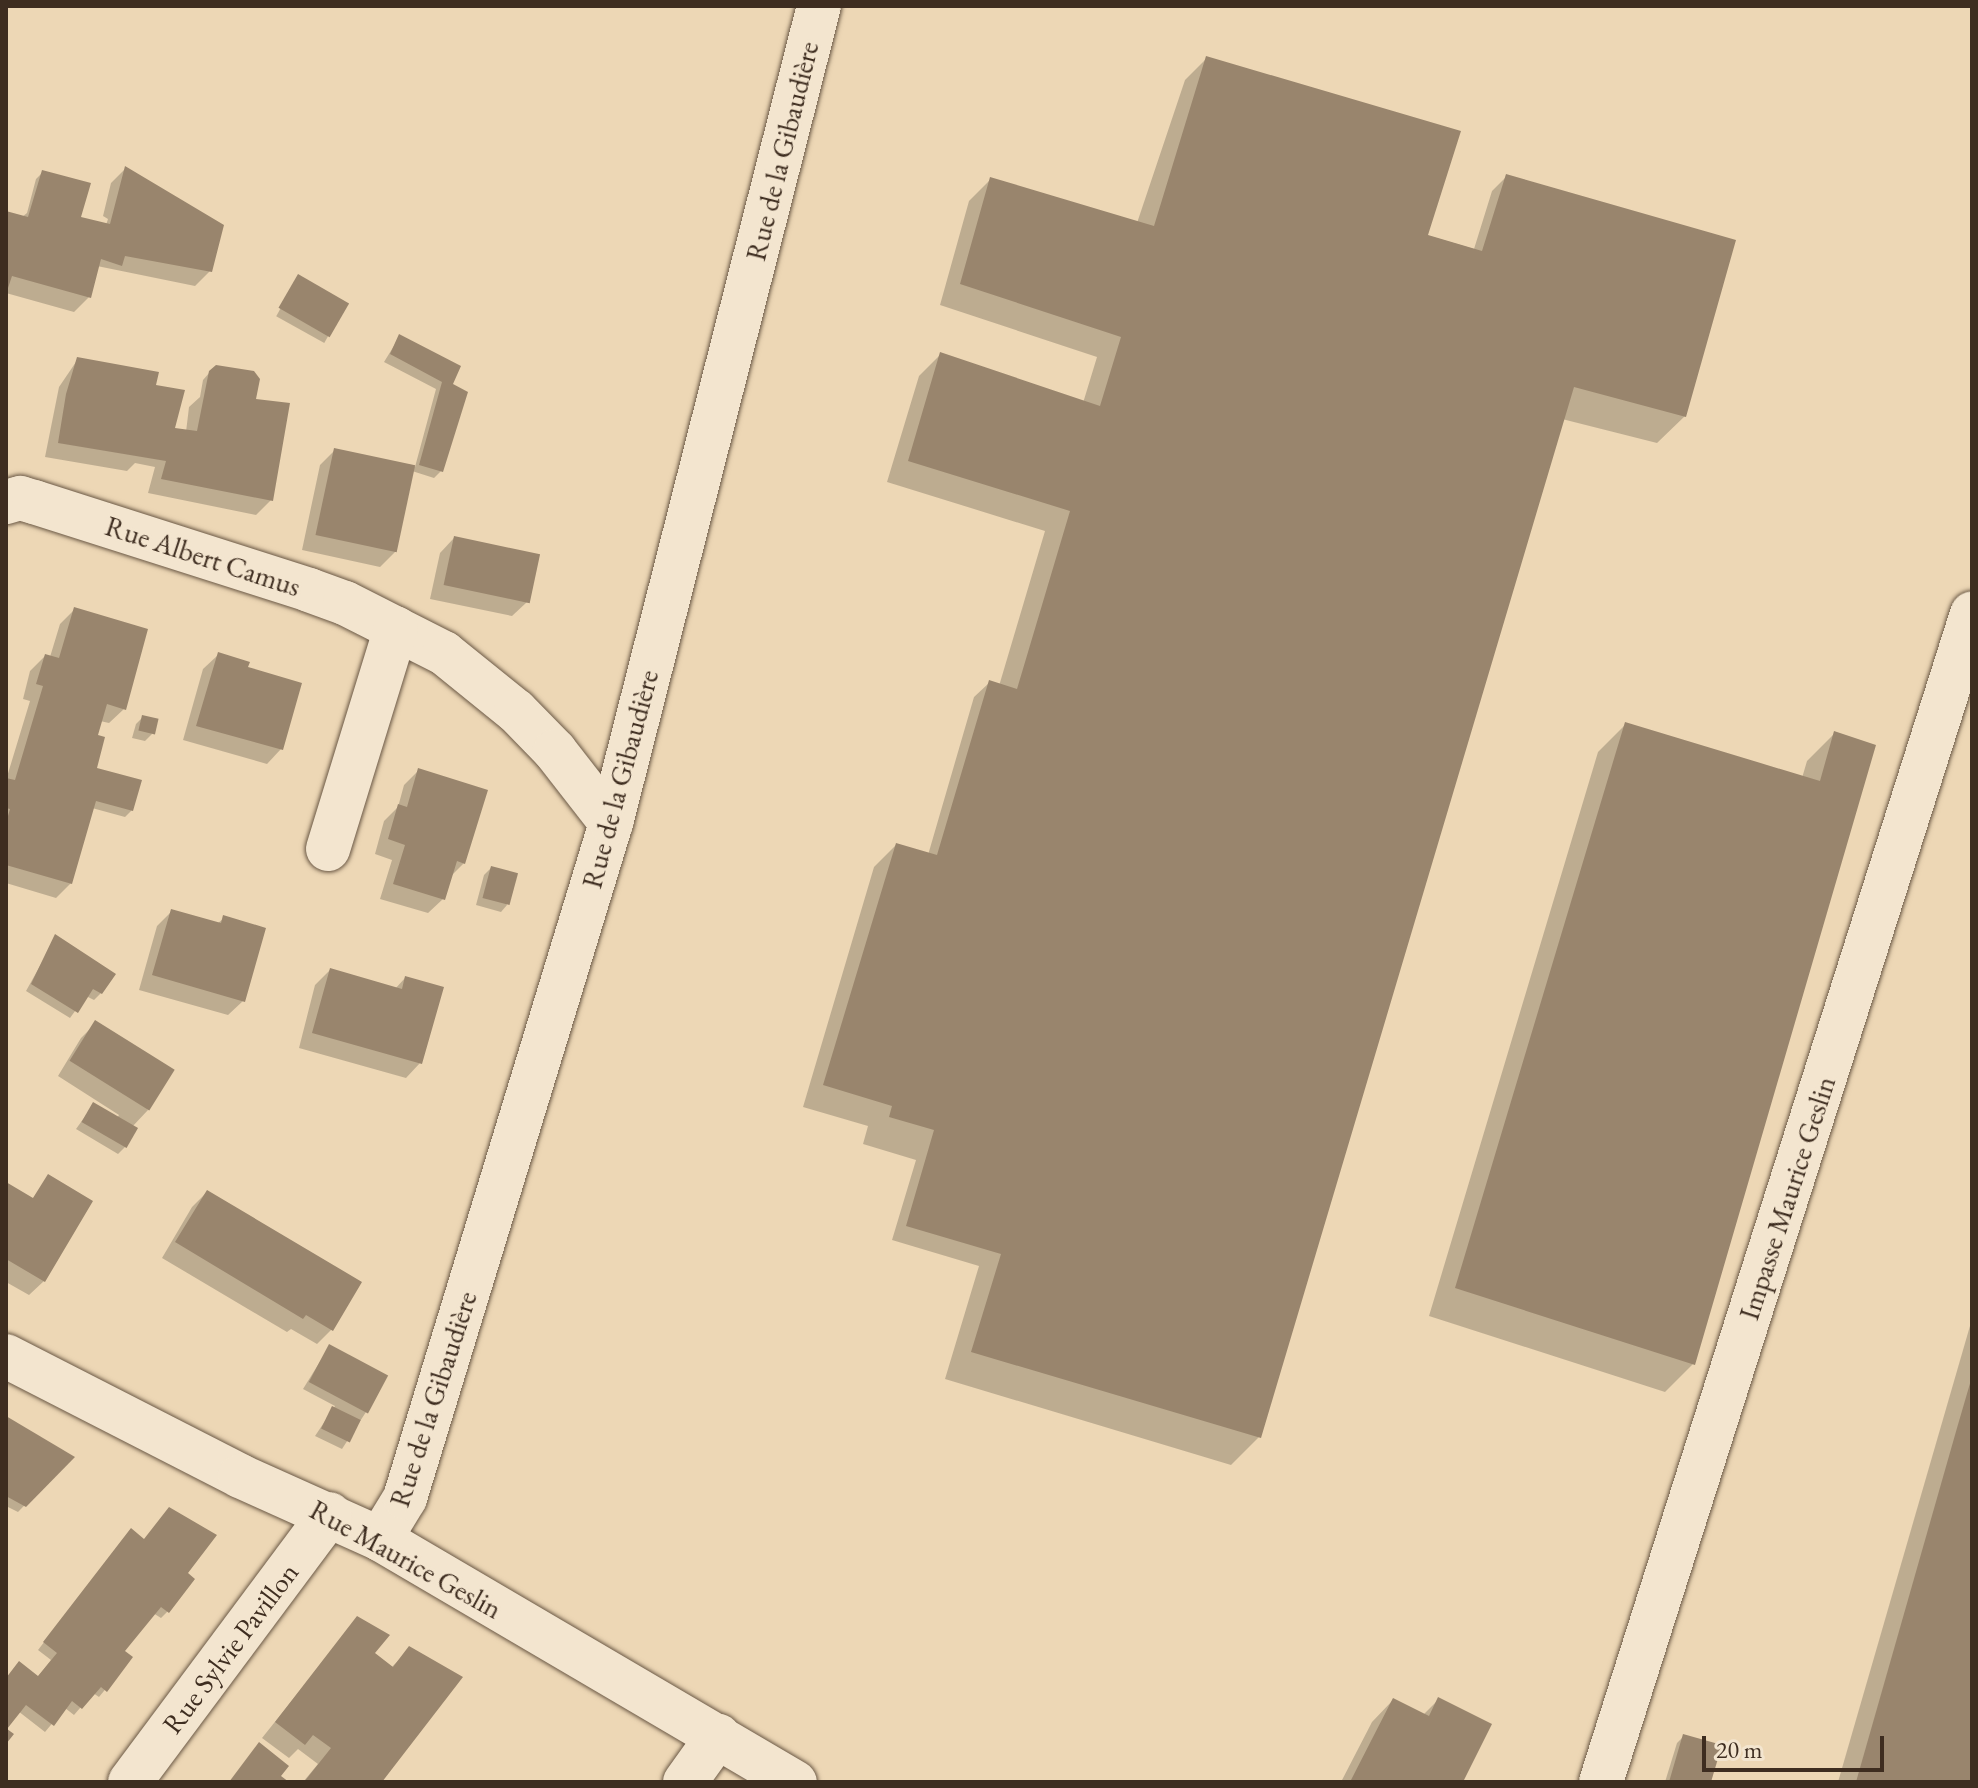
<!DOCTYPE html>
<html>
<head>
<meta charset="utf-8">
<style>
  body { margin:0 }
  #map { position:relative; width:1978px; height:1788px; overflow:hidden; background:#edd7b5; font-family:"EB Garamond",serif }
  div>[style] { position:absolute }
  .shadow>* { inset:0; background:#0003; transform-origin:0 0 }
  .building>* { inset:0; background:#99856d; transform-origin:0 0 }
  .roads { filter:drop-shadow(0 0 2px #6a5845) drop-shadow(0 0 2px #6a5845) }
  .street>* { height:44px; margin:-22px; padding:0 22px; transform-origin:22px; border-radius:22px; background:#f3e5cf }
  span { translate:-50% -50%; white-space:nowrap; text-align:center; line-height:1.15; -webkit-text-stroke:6px #f3e5cf; paint-order:stroke }
  .street-label { font-size:28px; color:#3e2d20 }
  .frame { position:absolute; inset:0; border:8px solid #3e2d20; pointer-events:none }
  .scale { position:absolute; left:1702px; top:1736px; width:182px; height:36px; box-sizing:border-box; border:4px solid #3e2d20; border-top:0; padding-left:10px; font-size:24px; line-height:28px; white-space:nowrap; color:#3e2d20; -webkit-text-stroke:6px #f3e5cf; paint-order:stroke }
</style>
</head>
<body>
<div id="map">
  <div class="shadow">
    <div style="clip-path:polygon(1207px 58px,1426px 235px,1474px 249px,1492px 191px,1507px 176px,1685px 416px,1657px 443px,1562px 419px,1259px 1437px,1231px 1465px,945px 1379px,979px 1266px,892px 1240px,916px 1160px,863px 1144px,868px 1126px,803px 1107px,874px 867px,896px 845px,928px 855px,974px 697px,989px 683px,999px 686px,1045px 531px,887px 482px,919px 376px,941px 354px,1083px 403px,1097px 357px,940px 305px,969px 201px,991px 179px,1137px 223px,1185px 80px)"></div>
    <div style="clip-path:polygon(126px 168px,210px 271px,195px 286px,97px 266px,89px 297px,74px 312px,6px 293px,6px 213px,22px 217px,27px 213px,36px 179px,43px 172px,78px 218px,106px 225px,108px 219px,103px 216px,111px 183px)"></div>
    <div style="left:298px;top:277px;width:55px;height:45px;rotate:29deg"></div>
    <div style="clip-path:polygon(400px 336px,450px 384px,466px 393px,441px 471px,434px 478px,412px 471px,395px 552px,380px 567px,302px 550px,320px 465px,335px 450px,415px 467px,436px 389px,384px 362px)"></div>
    <div style="clip-path:polygon(78px 359px,154px 387px,171px 435px,186px 432px,189px 407px,200px 397px,203px 380px,210px 372px,254px 400px,271px 500px,256px 515px,148px 493px,155px 467px,135px 463px,127px 471px,45px 457px,59px 387px)"></div>
    <div style="clip-path:polygon(454px 538px,527px 602px,512px 616px,430px 599px,440px 553px)"></div>
    <div style="clip-path:polygon(75px 609px,124px 709px,109px 723px,100px 721px,95px 737px,95px 769px,132px 810px,125px 817px,92px 808px,71px 883px,56px 898px,6px 883px,6px 780px,30px 701px,23px 699px,30px 671px,45px 656px,50px 657px,60px 624px)"></div>
    <div style="clip-path:polygon(218px 655px,245px 669px,281px 749px,267px 764px,183px 740px,203px 669px)"></div>
    <div style="clip-path:polygon(143px 717px,152px 734px,145px 741px,132px 738px,136px 724px)"></div>
    <div style="clip-path:polygon(1626px 724px,1802px 778px,1807px 761px,1835px 733px,1693px 1364px,1665px 1392px,1429px 1316px,1598px 752px)"></div>
    <div style="clip-path:polygon(419px 770px,464px 863px,450px 877px,443px 899px,428px 913px,380px 899px,392px 860px,375px 854px,384px 821px,398px 807px,404px 785px)"></div>
    <div style="clip-path:polygon(491px 868px,507px 905px,501px 912px,476px 905px,484px 875px)"></div>
    <div style="clip-path:polygon(172px 911px,217px 924px,224px 918px,243px 1001px,228px 1015px,139px 990px,157px 926px)"></div>
    <div style="clip-path:polygon(56px 937px,101px 993px,94px 1000px,86px 996px,70px 1018px,26px 991px)"></div>
    <div style="clip-path:polygon(330px 970px,395px 989px,405px 978px,420px 1063px,406px 1078px,299px 1048px,315px 985px)"></div>
    <div style="clip-path:polygon(96px 1023px,148px 1110px,132px 1127px,125px 1147px,118px 1154px,76px 1129px,94px 1104px,117px 1118px,119px 1115px,58px 1076px,81px 1038px)"></div>
    <div style="clip-path:polygon(48px 1176px,44px 1281px,29px 1295px,6px 1282px,6px 1184px,32px 1200px)"></div>
    <div style="clip-path:polygon(207px 1192px,332px 1329px,317px 1344px,291px 1329px,287px 1332px,162px 1258px,192px 1207px)"></div>
    <div style="clip-path:polygon(1972px 1319px,1972px 1782px,1838px 1782px)"></div>
    <div style="clip-path:polygon(329px 1347px,366px 1412px,342px 1449px,315px 1436px,335px 1406px,303px 1389px)"></div>
    <div style="clip-path:polygon(6px 1418px,71px 1457px,18px 1512px,6px 1506px)"></div>
    <div style="clip-path:polygon(124px 1538px,185px 1574px,167px 1612px,161px 1618px,153px 1613px,122px 1651px,131px 1658px,99px 1697px,93px 1693px,74px 1715px,65px 1708px,45px 1732px,18px 1711px,6px 1727px,6px 1679px,37px 1678px,51px 1660px,38px 1650px)"></div>
    <div style="clip-path:polygon(358px 1618px,373px 1654px,391px 1668px,410px 1648px,380px 1782px,303px 1782px,318px 1764px,298px 1749px,289px 1758px,262px 1738px)"></div>
    <div style="clip-path:polygon(1393px 1700px,1423px 1715px,1438px 1700px,1461px 1782px,1341px 1782px,1372px 1722px)"></div>
    <div style="clip-path:polygon(1684px 1736px,1709px 1782px,1665px 1782px,1677px 1743px)"></div>
  </div>
  <div class="building">
    <div style="clip-path:polygon(1206px 56px,1461px 131px,1428px 235px,1482px 251px,1506px 174px,1736px 240px,1686px 417px,1574px 387px,1261px 1438px,971px 1352px,1001px 1254px,906px 1226px,934px 1130px,889px 1117px,892px 1106px,823px 1085px,896px 843px,937px 855px,989px 680px,1017px 689px,1070px 511px,908px 461px,940px 352px,1100px 406px,1121px 337px,960px 284px,990px 177px,1154px 226px)"></div>
    <div style="clip-path:polygon(125px 166px,224px 225px,212px 272px,125px 256px,122px 266px,101px 259px,91px 298px,12px 276px,6px 294px,6px 211px,28px 217px,42px 170px,91px 183px,81px 217px,110px 224px)"></div>
    <div style="left:298px;top:274px;width:59px;height:39px;rotate:30deg"></div>
    <div style="clip-path:polygon(399px 334px,461px 366px,453px 384px,468px 392px,443px 472px,419px 465px,442px 382px,390px 354px)"></div>
    <div style="clip-path:polygon(77px 357px,159px 372px,156px 385px,185px 390px,175px 428px,197px 431px,209px 371px,216px 365px,254px 371px,260px 379px,256px 399px,290px 403px,273px 501px,161px 479px,166px 461px,58px 443px,66px 394px)"></div>
    <div style="left:334px;top:448px;width:83px;height:89px;rotate:12deg"></div>
    <div style="left:454px;top:536px;width:88px;height:50px;rotate:12deg"></div>
    <div style="clip-path:polygon(74px 607px,148px 629px,126px 710px,107px 704px,98px 735px,105px 737px,97px 768px,142px 780px,133px 811px,96px 801px,72px 884px,6px 865px,6px 823px,10px 809px,6px 808px,6px 778px,15px 780px,43px 686px,36px 684px,45px 654px,59px 658px)"></div>
    <div style="clip-path:polygon(218px 652px,250px 662px,248px 667px,302px 683px,283px 750px,196px 726px)"></div>
    <div style="left:142px;top:715px;width:17px;height:16px;rotate:13deg"></div>
    <div style="clip-path:polygon(1625px 722px,1820px 781px,1834px 731px,1876px 745px,1695px 1365px,1455px 1288px)"></div>
    <div style="clip-path:polygon(418px 768px,488px 790px,465px 864px,457px 861px,445px 900px,393px 884px,405px 845px,388px 839px,398px 804px,407px 807px)"></div>
    <div style="left:491px;top:866px;width:28px;height:33px;rotate:15deg"></div>
    <div style="clip-path:polygon(171px 909px,221px 923px,223px 915px,266px 928px,245px 1002px,152px 975px)"></div>
    <div style="clip-path:polygon(55px 934px,116px 974px,102px 994px,93px 989px,78px 1013px,31px 984px)"></div>
    <div style="clip-path:polygon(330px 968px,402px 989px,405px 976px,444px 987px,422px 1064px,312px 1033px)"></div>
    <div style="left:95px;top:1020px;width:94px;height:48px;rotate:32deg"></div>
    <div style="left:93px;top:1102px;width:52px;height:23px;rotate:30deg"></div>
    <div style="clip-path:polygon(48px 1174px,93px 1201px,45px 1282px,6px 1259px,6px 1182px,33px 1198px)"></div>
    <div style="clip-path:polygon(207px 1190px,362px 1282px,333px 1331px,306px 1315px,303px 1319px,175px 1242px)"></div>
    <div style="left:329px;top:1344px;width:67px;height:43px;rotate:28deg"></div>
    <div style="clip-path:polygon(1971px 1380px,1972px 1782px,1856px 1782px,1957px 1428px)"></div>
    <div style="left:332px;top:1406px;width:32px;height:25px;rotate:26deg"></div>
    <div style="clip-path:polygon(6px 1416px,75px 1457px,26px 1507px,6px 1496px)"></div>
    <div style="clip-path:polygon(169px 1507px,217px 1535px,188px 1573px,195px 1579px,169px 1613px,161px 1607px,125px 1651px,133px 1657px,107px 1692px,101px 1687px,82px 1709px,72px 1701px,54px 1726px,26px 1705px,7px 1729px,14px 1734px,6px 1744px,6px 1678px,19px 1661px,38px 1676px,57px 1653px,43px 1642px,131px 1528px,144px 1539px)"></div>
    <div style="clip-path:polygon(357px 1616px,390px 1635px,375px 1653px,393px 1667px,409px 1646px,463px 1677px,382px 1782px,304px 1782px,331px 1748px,313px 1735px,305px 1745px,275px 1722px)"></div>
    <div style="clip-path:polygon(1438px 1697px,1492px 1724px,1463px 1782px,1350px 1782px,1393px 1698px,1429px 1716px)"></div>
    <div style="clip-path:polygon(1683px 1734px,1722px 1745px,1711px 1782px,1669px 1782px)"></div>
    <div style="clip-path:polygon(259px 1742px,289px 1766px,281px 1776px,289px 1782px,229px 1782px)"></div>
  </div>
  <div class="roads">
    <div class="street">
      <div style="left:6px;top:502px;width:15px;rotate:-16deg"></div>
      <div style="left:20px;top:498px;width:15px;rotate:16deg"></div>
      <div style="left:34px;top:502px;width:289px;rotate:17.7deg"></div>
      <div style="left:309px;top:590px;width:38px;rotate:20deg"></div>
      <div style="left:345px;top:603px;width:111px;rotate:26.8deg"></div>
      <div style="left:444px;top:653px;width:92px;rotate:38.9deg"></div>
      <div style="left:516px;top:711px;width:56px;rotate:45.7deg"></div>
      <div style="left:555px;top:751px;width:91px;rotate:52.1deg"></div>
      <div style="left:328px;top:849px;width:231px;rotate:-72.9deg"></div>
      <div style="left:6px;top:1356px;width:263px;rotate:27.1deg"></div>
      <div style="left:240px;top:1476px;width:154px;rotate:24.2deg"></div>
      <div style="left:380px;top:1539px;width:481px;rotate:30.4deg"></div>
      <div style="left:380px;top:1539px;width:48px;rotate:-58.6deg"></div>
      <div style="left:405px;top:1498px;width:706px;rotate:-73.03deg"></div>
      <div style="left:611px;top:823px;width:843px;rotate:-75.72deg"></div>
      <div style="left:130px;top:1782px;width:334px;rotate:-53.3deg"></div>
      <div style="left:685px;top:1782px;width:57px;rotate:-54.3deg"></div>
      <div style="left:1601px;top:1782px;width:1226px;rotate:-72.38deg"></div>
    </div>
  </div>
  <div class="street-label">
    <span style="left:782px;top:151px;rotate:-76deg">Rue de la Gibaudière</span>
    <span style="left:203px;top:556px;rotate:18deg">Rue Albert Camus</span>
    <span style="left:620px;top:779px;rotate:-75deg">Rue de la Gibaudière</span>
    <span style="left:1787px;top:1198px;rotate:-72deg">Impasse Maurice Geslin</span>
    <span style="left:433px;top:1399px;rotate:-72deg">Rue de la Gibaudière</span>
    <span style="left:406px;top:1559px;rotate:29deg">Rue Maurice Geslin</span>
    <span style="left:230px;top:1648px;rotate:-53deg">Rue Sylvie Pavillon</span>
  </div>
  <div class="frame"></div>
  <div class="scale">20 m</div>
</div>
</body>
</html>
